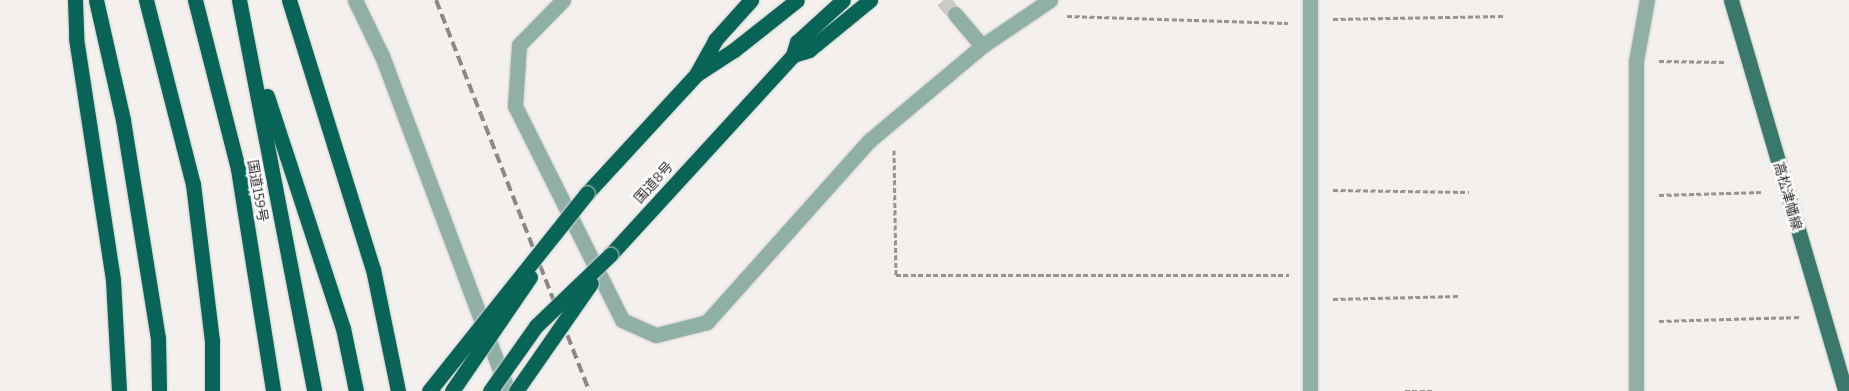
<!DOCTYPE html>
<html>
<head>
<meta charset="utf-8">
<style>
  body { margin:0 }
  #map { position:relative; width:1849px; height:391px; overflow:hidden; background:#f3f0ed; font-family:Bitter,"Noto Sans JP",serif }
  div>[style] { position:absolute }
  .minor-tunnel>* { height:15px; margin-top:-7.5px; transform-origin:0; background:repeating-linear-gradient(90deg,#cccac7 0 15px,transparent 0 23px) }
  .path>* { height:3px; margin-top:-1.5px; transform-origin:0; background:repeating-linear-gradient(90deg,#969492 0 5px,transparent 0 7.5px) }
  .roads { filter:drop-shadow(0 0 1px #d0cecb) drop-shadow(0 0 1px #d0cecb) }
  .minor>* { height:15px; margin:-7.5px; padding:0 7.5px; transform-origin:7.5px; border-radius:7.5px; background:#90afa7 }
  .major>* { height:15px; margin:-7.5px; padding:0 7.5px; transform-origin:7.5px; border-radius:7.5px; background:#39786b }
  .highway>* { height:15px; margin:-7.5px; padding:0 7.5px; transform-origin:7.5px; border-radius:7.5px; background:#076456 }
  .rail>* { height:4px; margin-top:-2px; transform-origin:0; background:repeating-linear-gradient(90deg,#8b8988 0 10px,transparent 0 15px) }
  .bridges { filter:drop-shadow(0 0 1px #d0cecb) drop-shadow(0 0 1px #d0cecb) }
  .highway-bridge>* { height:15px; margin:-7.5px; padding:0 7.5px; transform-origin:7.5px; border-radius:7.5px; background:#076456 }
  span { translate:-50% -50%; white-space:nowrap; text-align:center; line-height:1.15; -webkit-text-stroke:5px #fff; paint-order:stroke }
  .street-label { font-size:14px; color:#323130 }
</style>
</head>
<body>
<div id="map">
  <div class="minor-tunnel">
    <div style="left:943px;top:0;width:18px;rotate:49deg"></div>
  </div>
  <div class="path">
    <div style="left:1067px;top:16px;width:221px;rotate:1.8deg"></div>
    <div style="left:1333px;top:19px;width:172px;rotate:-1deg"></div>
    <div style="left:1659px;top:61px;width:66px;rotate:0.9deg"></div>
    <div style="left:894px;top:150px;width:125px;rotate:89.1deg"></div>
    <div style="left:896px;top:275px;width:393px"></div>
    <div style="left:1333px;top:190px;width:136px;rotate:0.8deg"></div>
    <div style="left:1659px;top:195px;width:104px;rotate:-1.7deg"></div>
    <div style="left:1333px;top:299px;width:126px;rotate:-1.4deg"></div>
    <div style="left:1659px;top:321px;width:142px;rotate:-1.6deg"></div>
    <div style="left:1405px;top:391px;width:29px"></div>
  </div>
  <div class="roads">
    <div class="minor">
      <div style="left:355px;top:0;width:62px;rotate:64.3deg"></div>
      <div style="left:382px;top:56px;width:358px;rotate:69.4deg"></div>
      <div style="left:563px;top:0;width:63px;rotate:134.4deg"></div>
      <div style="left:519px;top:45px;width:61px;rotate:93.8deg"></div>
      <div style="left:515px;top:106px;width:239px;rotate:63.4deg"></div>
      <div style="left:622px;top:320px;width:37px;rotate:24deg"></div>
      <div style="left:656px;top:335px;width:53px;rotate:-14.3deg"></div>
      <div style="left:707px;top:322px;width:244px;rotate:-48.2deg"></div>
      <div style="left:870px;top:140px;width:146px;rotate:-40deg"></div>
      <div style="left:982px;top:46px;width:82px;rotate:-34.1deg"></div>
      <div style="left:955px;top:14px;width:42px;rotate:49.8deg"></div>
      <div style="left:1310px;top:391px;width:391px;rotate:-90deg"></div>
      <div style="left:1636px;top:391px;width:330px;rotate:-90deg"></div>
      <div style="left:1636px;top:61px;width:62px;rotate:-79.8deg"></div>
    </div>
    <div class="major">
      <div style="left:1731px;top:0;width:407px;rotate:73.7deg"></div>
    </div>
    <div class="highway">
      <div style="left:75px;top:0;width:38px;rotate:88deg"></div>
      <div style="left:76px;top:38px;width:245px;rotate:81.3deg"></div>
      <div style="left:113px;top:280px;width:111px;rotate:86.9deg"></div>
      <div style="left:96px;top:0;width:123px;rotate:77.3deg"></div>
      <div style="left:123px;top:120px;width:221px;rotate:80.9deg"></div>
      <div style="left:158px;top:338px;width:53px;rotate:88.9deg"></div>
      <div style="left:146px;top:0;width:190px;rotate:75.7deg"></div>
      <div style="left:193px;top:184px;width:157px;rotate:83.1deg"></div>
      <div style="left:212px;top:340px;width:51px;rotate:90deg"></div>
      <div style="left:195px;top:0;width:174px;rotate:75.7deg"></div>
      <div style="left:238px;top:169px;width:225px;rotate:81deg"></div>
      <div style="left:239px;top:0;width:398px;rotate:79.1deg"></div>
      <div style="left:289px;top:0;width:282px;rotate:72.7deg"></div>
      <div style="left:373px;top:269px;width:125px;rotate:78.4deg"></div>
      <div style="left:793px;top:55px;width:17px;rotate:-17deg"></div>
      <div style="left:809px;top:50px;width:79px;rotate:-39.3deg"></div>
      <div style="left:697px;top:73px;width:38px;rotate:-61deg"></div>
      <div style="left:715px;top:40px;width:54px;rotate:-48deg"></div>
      <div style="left:267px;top:96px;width:244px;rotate:71.9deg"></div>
      <div style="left:343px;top:328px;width:64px;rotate:78.3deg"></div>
      <div style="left:587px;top:193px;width:162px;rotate:-47.3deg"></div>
      <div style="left:697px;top:74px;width:44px;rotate:-33deg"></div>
      <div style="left:734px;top:50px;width:80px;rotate:-38.4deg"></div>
      <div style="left:610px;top:255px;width:271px;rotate:-47.5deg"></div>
      <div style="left:793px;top:55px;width:14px;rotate:-73deg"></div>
      <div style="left:797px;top:42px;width:62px;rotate:-42.4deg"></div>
    </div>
  </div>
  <div class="rail">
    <div style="left:436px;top:0;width:420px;rotate:68.6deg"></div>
  </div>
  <div class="bridges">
    <div class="highway-bridge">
      <div style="left:429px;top:391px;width:253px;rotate:-51.4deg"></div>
      <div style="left:452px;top:391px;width:138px;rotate:-55.6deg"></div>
      <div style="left:490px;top:391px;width:80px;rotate:-54.7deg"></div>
      <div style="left:536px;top:326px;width:103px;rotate:-43.8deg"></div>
      <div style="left:516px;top:391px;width:131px;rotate:-55.2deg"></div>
    </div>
  </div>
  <div class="street-label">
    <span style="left:654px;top:183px;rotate:-48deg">国道8号</span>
    <span style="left:257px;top:191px;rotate:80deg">国道159号</span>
    <span style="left:1787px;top:196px;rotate:74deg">高松津幡線</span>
  </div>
</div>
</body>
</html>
